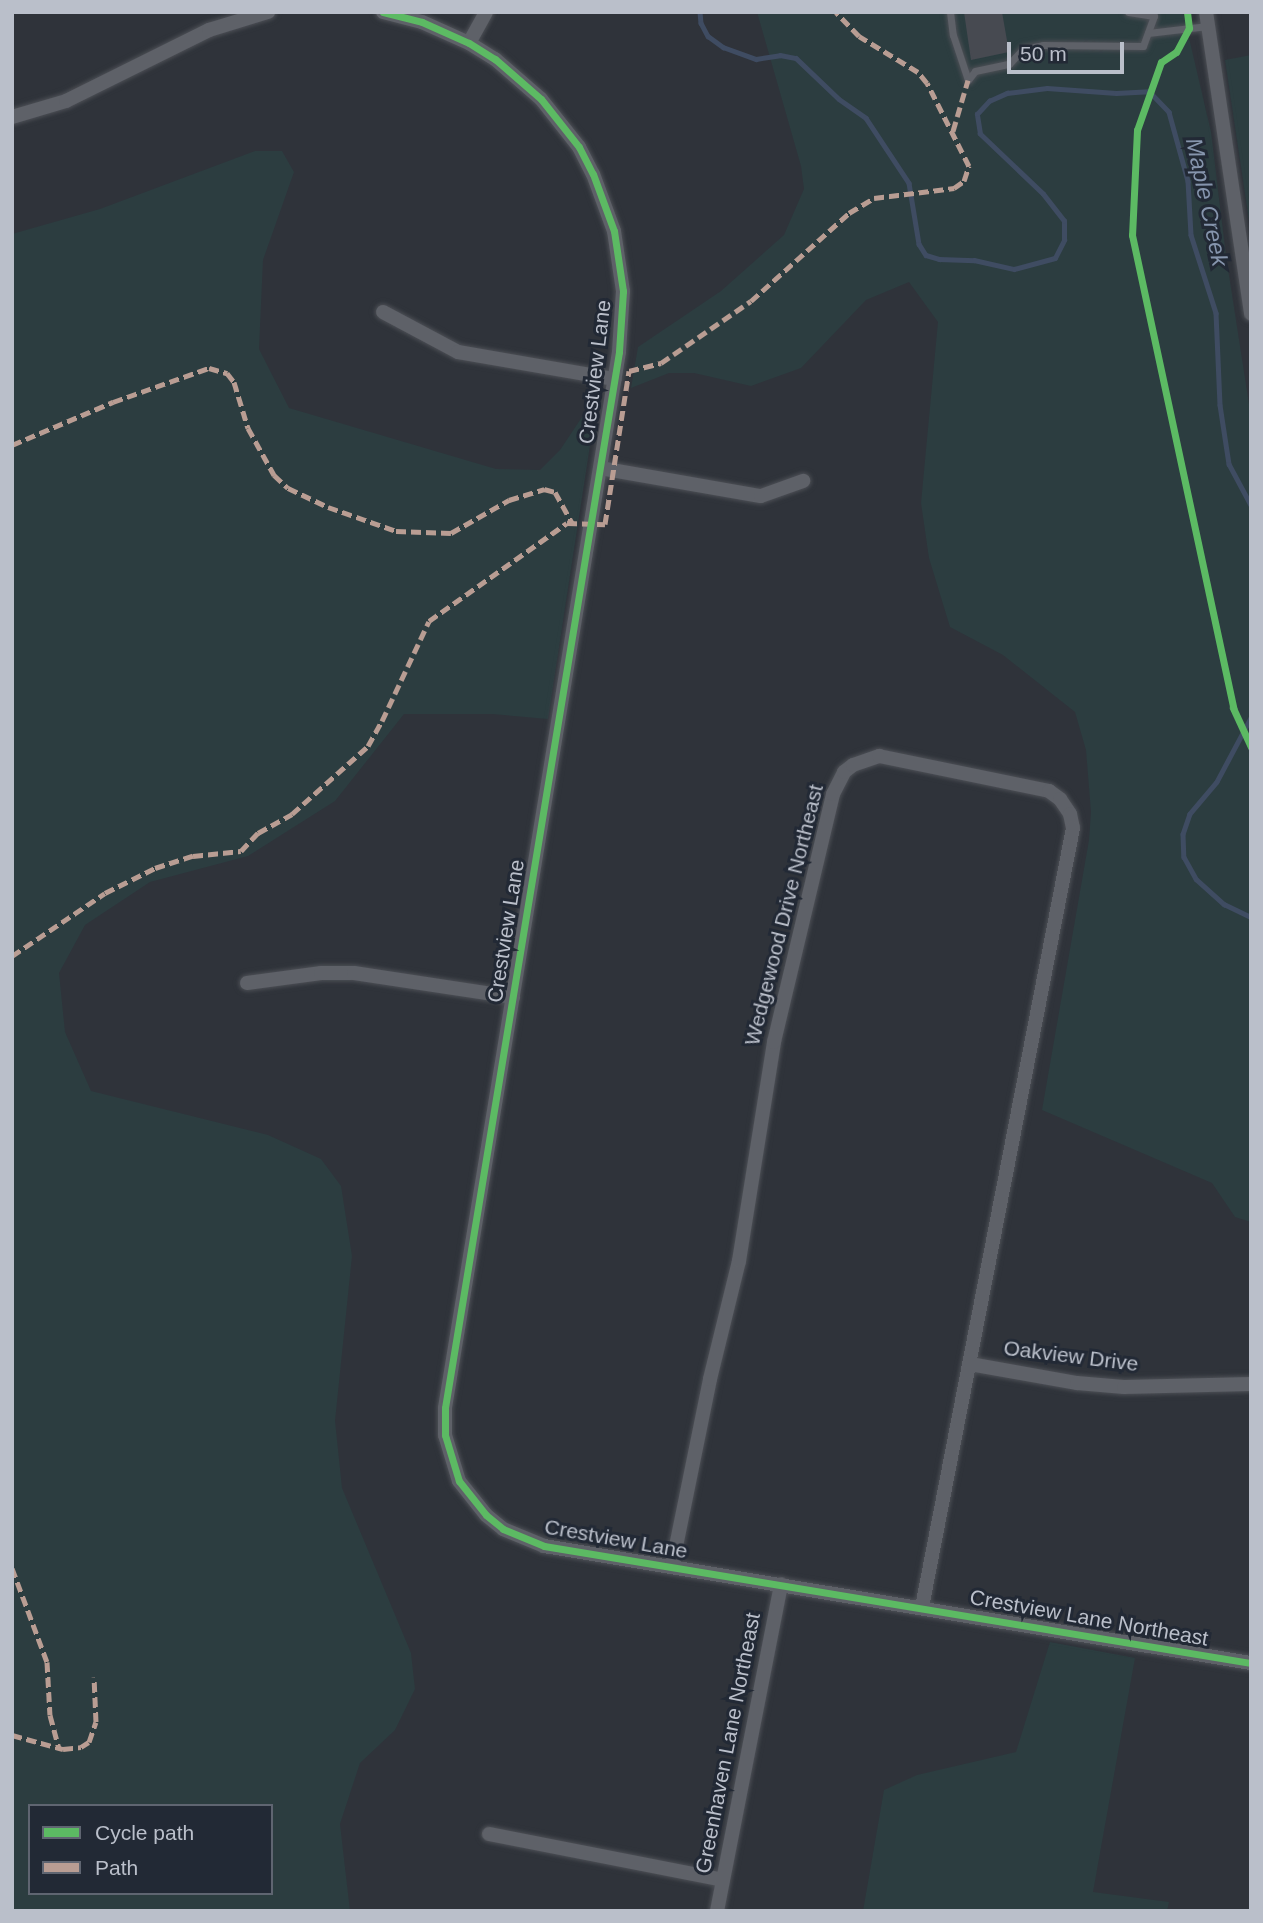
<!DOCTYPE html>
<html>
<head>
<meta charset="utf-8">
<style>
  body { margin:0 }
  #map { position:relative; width:1263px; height:1923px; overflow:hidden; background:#2f333a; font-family:Helvetica,sans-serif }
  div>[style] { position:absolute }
  .green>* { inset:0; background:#2c3d40 }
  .stream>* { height:4.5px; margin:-2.25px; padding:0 2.25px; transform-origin:2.25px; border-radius:2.25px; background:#3f4c62 }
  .building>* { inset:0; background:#474a51 }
  .roads { filter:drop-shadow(0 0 2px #4c4f55) drop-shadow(0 0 2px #4c4f55) }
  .service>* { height:7px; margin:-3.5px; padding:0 3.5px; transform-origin:3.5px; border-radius:3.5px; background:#5e6168 }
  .minor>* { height:14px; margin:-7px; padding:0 7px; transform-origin:7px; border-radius:7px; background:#5e6168 }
  .quiet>* { height:5px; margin-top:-2.5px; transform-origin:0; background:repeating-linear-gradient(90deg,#b99d93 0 10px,transparent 0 15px) }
  .cycleway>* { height:7px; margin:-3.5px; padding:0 3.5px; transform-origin:3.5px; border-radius:3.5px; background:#5cba63 }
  span { translate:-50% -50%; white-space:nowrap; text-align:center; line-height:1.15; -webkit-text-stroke:6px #222935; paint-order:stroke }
  .street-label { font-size:21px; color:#babfca }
  .water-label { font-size:23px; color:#8695ad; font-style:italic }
  .frame { position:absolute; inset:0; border:14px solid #babfca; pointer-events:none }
  .legend { position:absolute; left:28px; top:1804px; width:245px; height:91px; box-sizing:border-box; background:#222935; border:2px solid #5f6571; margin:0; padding:9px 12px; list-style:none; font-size:21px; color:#babfca }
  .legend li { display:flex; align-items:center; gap:14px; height:35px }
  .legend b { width:35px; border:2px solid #5f6571 }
  .scale { position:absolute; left:1007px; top:42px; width:117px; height:32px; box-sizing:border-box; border:4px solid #babfca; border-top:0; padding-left:9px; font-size:21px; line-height:24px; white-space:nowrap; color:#babfca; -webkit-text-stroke:5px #222935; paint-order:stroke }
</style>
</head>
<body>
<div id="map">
  <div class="green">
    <div style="clip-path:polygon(757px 12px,1183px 12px,1211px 132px,1226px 256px,1251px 417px,1251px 1222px,1235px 1217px,1212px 1183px,1042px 1110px,1089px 840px,1091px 812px,1086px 750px,1075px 712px,1003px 655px,950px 627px,929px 558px,921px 503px,938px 322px,909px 282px,866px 300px,801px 368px,751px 386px,694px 373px,669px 373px,631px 388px,638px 347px,721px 291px,784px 235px,804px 189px,801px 166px)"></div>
    <div style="clip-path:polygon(1251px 55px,1251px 234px,1225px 60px)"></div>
    <div style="clip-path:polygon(evenodd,255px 151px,282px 151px,294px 172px,263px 260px,259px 349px,289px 408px,496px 469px,540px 470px,560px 450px,598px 393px,548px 719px,492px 714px,404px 714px,335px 801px,248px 856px,150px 882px,85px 925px,59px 973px,65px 1032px,91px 1091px,268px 1135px,321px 1159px,341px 1186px,352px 1256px,335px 1421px,342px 1488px,411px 1653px,415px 1689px,395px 1730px,360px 1763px,340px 1824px,350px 1911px,12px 1911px,12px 234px,100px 209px,255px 151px,30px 1806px,271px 1806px,271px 1893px,30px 1893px,30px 1806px)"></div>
    <div style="clip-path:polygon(1050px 1642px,1135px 1658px,1093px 1892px,1169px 1902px,1167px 1911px,863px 1911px,884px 1790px,917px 1775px,1016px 1752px)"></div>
  </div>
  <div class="stream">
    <div style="left:700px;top:12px;width:11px;rotate:85deg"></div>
    <div style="left:701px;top:23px;width:15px;rotate:62deg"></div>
    <div style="left:708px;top:36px;width:19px;rotate:36deg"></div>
    <div style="left:723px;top:47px;width:35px;rotate:20deg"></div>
    <div style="left:756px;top:59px;width:24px;rotate:-9deg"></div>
    <div style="left:780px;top:55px;width:16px;rotate:11deg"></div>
    <div style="left:796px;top:58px;width:59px;rotate:43.6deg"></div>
    <div style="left:839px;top:99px;width:33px;rotate:35deg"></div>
    <div style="left:866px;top:118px;width:78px;rotate:56.5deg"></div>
    <div style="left:909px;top:183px;width:62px;rotate:80.7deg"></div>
    <div style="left:919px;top:244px;width:13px;rotate:58deg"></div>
    <div style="left:926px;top:255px;width:14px;rotate:17deg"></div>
    <div style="left:939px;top:259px;width:35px;rotate:2deg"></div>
    <div style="left:974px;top:260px;width:41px;rotate:12.7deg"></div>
    <div style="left:1014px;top:269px;width:42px;rotate:-15deg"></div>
    <div style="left:1055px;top:258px;width:20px;rotate:-63deg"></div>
    <div style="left:1064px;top:240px;width:19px;rotate:-90deg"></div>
    <div style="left:1064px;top:221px;width:34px;rotate:-128deg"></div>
    <div style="left:1043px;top:194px;width:87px;rotate:-136.4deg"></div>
    <div style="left:980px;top:134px;width:20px;rotate:-99deg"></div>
    <div style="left:977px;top:114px;width:18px;rotate:-47deg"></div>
    <div style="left:989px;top:101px;width:20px;rotate:-24deg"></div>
    <div style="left:1007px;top:93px;width:40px;rotate:-7.1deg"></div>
    <div style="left:1047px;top:88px;width:69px;rotate:4.1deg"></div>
    <div style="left:1116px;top:93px;width:33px;rotate:-3deg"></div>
    <div style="left:1149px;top:91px;width:29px;rotate:46deg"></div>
    <div style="left:1169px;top:112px;width:72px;rotate:74.6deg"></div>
    <div style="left:1188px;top:181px;width:54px;rotate:86.8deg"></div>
    <div style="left:1191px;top:235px;width:82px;rotate:72.2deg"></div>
    <div style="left:1216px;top:313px;width:92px;rotate:87.5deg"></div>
    <div style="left:1220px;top:405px;width:60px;rotate:81.3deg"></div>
    <div style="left:1229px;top:464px;width:47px;rotate:61.8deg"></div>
    <div style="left:1251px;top:718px;width:72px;rotate:118deg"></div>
    <div style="left:1217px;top:782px;width:42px;rotate:130.2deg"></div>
    <div style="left:1190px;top:814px;width:21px;rotate:109deg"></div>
    <div style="left:1183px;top:834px;width:23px;rotate:88deg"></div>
    <div style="left:1184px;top:857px;width:25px;rotate:61deg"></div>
    <div style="left:1196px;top:879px;width:38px;rotate:42deg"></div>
    <div style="left:1224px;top:904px;width:30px;rotate:26deg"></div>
  </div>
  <div class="building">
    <div style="clip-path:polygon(964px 12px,1002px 12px,1009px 52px,971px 60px)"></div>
  </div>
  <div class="roads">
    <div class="service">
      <div style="left:950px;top:12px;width:23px;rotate:83deg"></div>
      <div style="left:953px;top:35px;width:47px;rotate:71.6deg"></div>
      <div style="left:968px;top:80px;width:11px;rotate:-52deg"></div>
      <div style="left:975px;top:71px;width:35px;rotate:-12deg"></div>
      <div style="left:1009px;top:64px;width:21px;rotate:-47deg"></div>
      <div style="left:1023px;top:49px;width:20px;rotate:-11deg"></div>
      <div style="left:1043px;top:45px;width:100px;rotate:0.6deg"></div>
      <div style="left:1143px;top:46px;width:32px;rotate:-70deg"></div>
      <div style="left:1154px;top:16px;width:26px;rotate:-171deg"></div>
      <div style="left:1148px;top:33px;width:60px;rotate:-6.7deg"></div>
    </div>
    <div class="minor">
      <div style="left:383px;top:12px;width:40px;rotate:14.4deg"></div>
      <div style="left:422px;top:22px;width:51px;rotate:24.1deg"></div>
      <div style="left:469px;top:43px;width:31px;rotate:32deg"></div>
      <div style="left:495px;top:59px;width:61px;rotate:41deg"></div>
      <div style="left:541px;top:99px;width:61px;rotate:51.6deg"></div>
      <div style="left:579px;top:147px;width:30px;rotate:63deg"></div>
      <div style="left:593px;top:174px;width:61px;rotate:69.8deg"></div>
      <div style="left:614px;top:231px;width:61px;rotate:81.5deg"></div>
      <div style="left:623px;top:291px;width:61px;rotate:93.8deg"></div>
      <div style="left:619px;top:352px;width:1070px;rotate:99.36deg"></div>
      <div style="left:445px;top:1408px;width:27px;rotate:90deg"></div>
      <div style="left:445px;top:1435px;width:48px;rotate:73.1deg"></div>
      <div style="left:459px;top:1481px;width:43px;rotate:51.5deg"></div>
      <div style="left:486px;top:1515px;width:22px;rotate:39deg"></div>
      <div style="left:503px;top:1529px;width:44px;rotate:22.5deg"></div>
      <div style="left:544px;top:1546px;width:717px;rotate:9.4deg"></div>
      <div style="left:1206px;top:12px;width:305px;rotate:81.5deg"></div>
      <div style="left:469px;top:43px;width:35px;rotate:-61deg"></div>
      <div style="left:12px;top:117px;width:56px;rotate:-16.5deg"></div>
      <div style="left:66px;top:101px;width:160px;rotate:-26.4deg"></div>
      <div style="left:209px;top:30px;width:62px;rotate:-17deg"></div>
      <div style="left:383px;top:312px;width:85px;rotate:28.1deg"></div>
      <div style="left:458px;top:352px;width:159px;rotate:9.8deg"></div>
      <div style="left:600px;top:468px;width:163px;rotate:9.9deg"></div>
      <div style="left:761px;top:496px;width:45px;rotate:-19.7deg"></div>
      <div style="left:247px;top:983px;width:75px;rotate:-7.7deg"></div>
      <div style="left:321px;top:973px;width:33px"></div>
      <div style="left:354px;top:973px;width:161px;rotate:8.6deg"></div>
      <div style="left:970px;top:1364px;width:109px;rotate:10.1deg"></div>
      <div style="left:1077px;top:1383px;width:47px;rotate:4.9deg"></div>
      <div style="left:1124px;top:1387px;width:127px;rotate:-1.4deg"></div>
      <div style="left:672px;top:1566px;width:191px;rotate:-78.5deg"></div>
      <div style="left:710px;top:1379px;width:122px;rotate:-76.2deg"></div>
      <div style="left:739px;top:1261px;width:222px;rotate:-80.9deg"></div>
      <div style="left:774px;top:1042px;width:255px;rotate:-76.6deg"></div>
      <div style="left:833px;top:794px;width:25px;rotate:-63deg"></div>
      <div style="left:844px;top:772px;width:11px;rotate:-38deg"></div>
      <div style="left:853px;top:765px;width:28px;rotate:-19deg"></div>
      <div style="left:879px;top:756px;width:174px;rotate:11.6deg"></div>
      <div style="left:1049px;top:791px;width:14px;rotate:36deg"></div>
      <div style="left:1060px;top:799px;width:18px;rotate:56deg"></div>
      <div style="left:1070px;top:814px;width:14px;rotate:78deg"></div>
      <div style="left:1073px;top:828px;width:793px;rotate:100.97deg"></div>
      <div style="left:489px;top:1834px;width:238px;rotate:11.1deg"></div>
      <div style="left:717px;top:1911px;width:333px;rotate:-78.9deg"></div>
    </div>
  </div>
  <div class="quiet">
    <div style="left:953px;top:131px;width:53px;rotate:-73.6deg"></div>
    <div style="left:12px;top:445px;width:110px;rotate:-23.1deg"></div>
    <div style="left:113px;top:402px;width:102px;rotate:-19.5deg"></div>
    <div style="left:209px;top:368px;width:19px;rotate:16deg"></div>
    <div style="left:227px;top:373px;width:11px;rotate:52deg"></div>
    <div style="left:234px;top:382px;width:48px;rotate:73.1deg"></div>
    <div style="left:248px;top:428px;width:54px;rotate:61deg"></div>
    <div style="left:274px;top:475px;width:19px;rotate:43deg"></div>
    <div style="left:288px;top:488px;width:44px;rotate:25.4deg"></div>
    <div style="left:328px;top:507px;width:72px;rotate:19.4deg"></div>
    <div style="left:396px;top:531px;width:55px;rotate:2.1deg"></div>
    <div style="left:451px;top:533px;width:67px;rotate:-29.6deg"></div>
    <div style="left:509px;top:500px;width:37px;rotate:-17deg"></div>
    <div style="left:544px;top:489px;width:11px;rotate:15deg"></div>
    <div style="left:555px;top:492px;width:37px;rotate:61deg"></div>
    <div style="left:12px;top:956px;width:112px;rotate:-34.1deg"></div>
    <div style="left:105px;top:893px;width:56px;rotate:-26.6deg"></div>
    <div style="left:155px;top:868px;width:40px;rotate:-18deg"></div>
    <div style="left:193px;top:856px;width:48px;rotate:-5.9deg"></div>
    <div style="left:241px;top:851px;width:25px;rotate:-47deg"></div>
    <div style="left:258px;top:833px;width:39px;rotate:-29deg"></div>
    <div style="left:292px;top:814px;width:102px;rotate:-41.8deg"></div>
    <div style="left:368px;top:746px;width:29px;rotate:-61deg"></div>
    <div style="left:382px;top:721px;width:110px;rotate:-64.8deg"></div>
    <div style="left:429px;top:621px;width:169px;rotate:-35.4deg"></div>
    <div style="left:567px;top:523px;width:38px;rotate:2deg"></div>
    <div style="left:605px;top:524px;width:155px;rotate:-81.1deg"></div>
    <div style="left:629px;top:371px;width:33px;rotate:-14deg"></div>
    <div style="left:661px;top:363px;width:109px;rotate:-34.6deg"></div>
    <div style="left:751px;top:301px;width:132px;rotate:-41.9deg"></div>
    <div style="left:849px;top:213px;width:29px;rotate:-31deg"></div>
    <div style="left:874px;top:198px;width:81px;rotate:-7.1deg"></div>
    <div style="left:954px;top:188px;width:12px;rotate:-35deg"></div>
    <div style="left:964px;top:181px;width:16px;rotate:-72deg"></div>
    <div style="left:969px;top:166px;width:93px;rotate:-116.8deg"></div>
    <div style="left:927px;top:83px;width:14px;rotate:-129deg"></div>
    <div style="left:918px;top:72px;width:69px;rotate:-148.6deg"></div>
    <div style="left:859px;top:36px;width:33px;rotate:-134deg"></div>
    <div style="left:12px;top:1568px;width:100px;rotate:69.6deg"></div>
    <div style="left:47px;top:1662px;width:53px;rotate:86.8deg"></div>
    <div style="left:50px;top:1715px;width:34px;rotate:75deg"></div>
    <div style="left:12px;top:1735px;width:53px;rotate:15.4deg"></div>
    <div style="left:63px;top:1749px;width:18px;rotate:-6deg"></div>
    <div style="left:81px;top:1747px;width:9px;rotate:-32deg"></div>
    <div style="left:89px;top:1742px;width:21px;rotate:-71deg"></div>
    <div style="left:96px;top:1722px;width:45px;rotate:-92.5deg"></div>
  </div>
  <div class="cycleway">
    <div style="left:383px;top:12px;width:40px;rotate:14.4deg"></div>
    <div style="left:422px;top:22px;width:51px;rotate:24.1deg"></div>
    <div style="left:469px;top:43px;width:31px;rotate:32deg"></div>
    <div style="left:495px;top:59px;width:61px;rotate:41deg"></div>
    <div style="left:541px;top:99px;width:61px;rotate:51.6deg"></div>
    <div style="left:579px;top:147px;width:30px;rotate:63deg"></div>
    <div style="left:593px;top:174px;width:61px;rotate:69.8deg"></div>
    <div style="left:614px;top:231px;width:61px;rotate:81.5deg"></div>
    <div style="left:623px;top:291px;width:61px;rotate:93.8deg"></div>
    <div style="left:619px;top:352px;width:1070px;rotate:99.36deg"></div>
    <div style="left:445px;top:1408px;width:27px;rotate:90deg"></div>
    <div style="left:445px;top:1435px;width:48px;rotate:73.1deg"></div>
    <div style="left:459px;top:1481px;width:43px;rotate:51.5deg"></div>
    <div style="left:486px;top:1515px;width:22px;rotate:39deg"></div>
    <div style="left:503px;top:1529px;width:44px;rotate:22.5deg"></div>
    <div style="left:544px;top:1546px;width:717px;rotate:9.4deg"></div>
    <div style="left:1187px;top:12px;width:16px;rotate:83deg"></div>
    <div style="left:1189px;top:28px;width:27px;rotate:118deg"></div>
    <div style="left:1176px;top:52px;width:18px;rotate:146deg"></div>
    <div style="left:1161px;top:62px;width:72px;rotate:109.4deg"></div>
    <div style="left:1137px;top:130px;width:105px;rotate:92.7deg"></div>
    <div style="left:1132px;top:235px;width:484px;rotate:77.9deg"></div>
    <div style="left:1233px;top:708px;width:43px;rotate:65.2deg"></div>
  </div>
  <div class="street-label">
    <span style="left:595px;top:372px;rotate:-83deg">Crestview Lane</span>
    <span style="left:784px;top:915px;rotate:-76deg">Wedgewood Drive Northeast</span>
    <span style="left:506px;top:931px;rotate:-81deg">Crestview Lane</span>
    <span style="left:1071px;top:1356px;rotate:7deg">Oakview Drive</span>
    <span style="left:616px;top:1539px;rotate:10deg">Crestview Lane</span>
    <span style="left:1089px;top:1618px;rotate:10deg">Crestview Lane Northeast</span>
    <span style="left:728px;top:1743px;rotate:-79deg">Greenhaven Lane Northeast</span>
  </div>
  <div class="water-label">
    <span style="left:1207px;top:202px;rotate:78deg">Maple Creek</span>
  </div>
  <div class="frame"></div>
  <ul class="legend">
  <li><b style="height:9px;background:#5cba63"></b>Cycle path</li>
  <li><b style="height:9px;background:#b99d93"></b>Path</li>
  </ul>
  <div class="scale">50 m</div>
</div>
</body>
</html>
